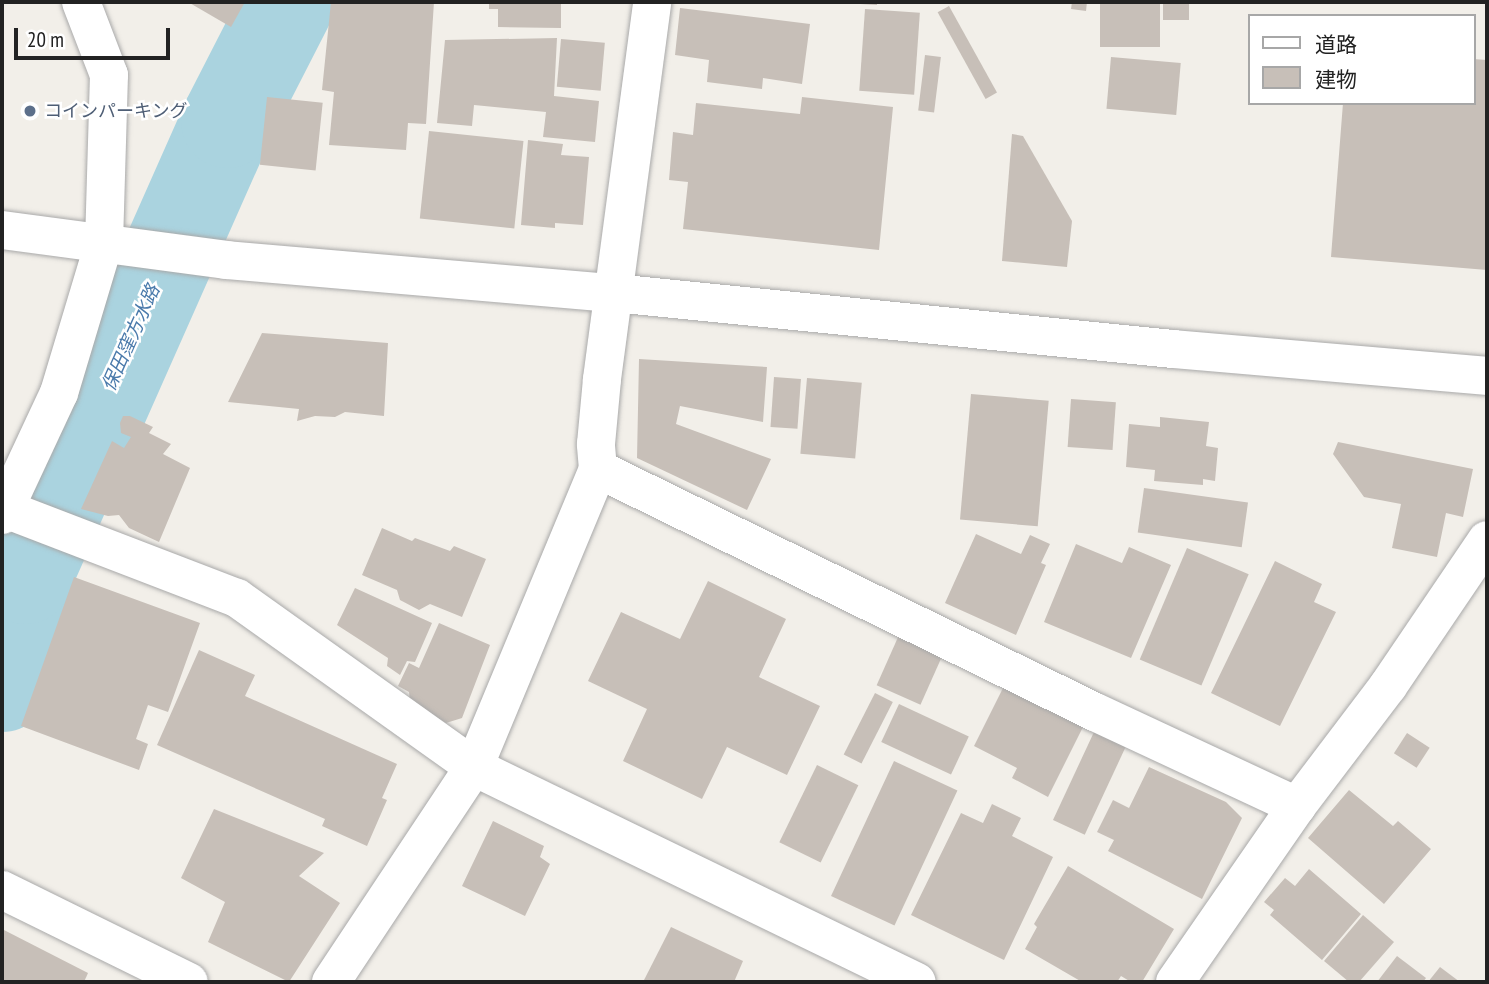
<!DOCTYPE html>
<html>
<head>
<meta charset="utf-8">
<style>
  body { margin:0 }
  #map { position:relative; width:1489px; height:984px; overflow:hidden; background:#f2efe9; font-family:"PT Sans Narrow","Noto Sans JP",sans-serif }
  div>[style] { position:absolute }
  .river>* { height:93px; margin:-46.5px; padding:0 46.5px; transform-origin:46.5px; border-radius:46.5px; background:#aad3df }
  .building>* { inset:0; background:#c7bfb8; transform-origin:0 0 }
  .roads { filter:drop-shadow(0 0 2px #a9a9a9) drop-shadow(0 0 2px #a9a9a9) }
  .minor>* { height:38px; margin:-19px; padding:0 19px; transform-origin:19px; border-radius:19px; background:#fff }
  .dots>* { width:19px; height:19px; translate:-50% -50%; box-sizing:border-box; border:4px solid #fff; border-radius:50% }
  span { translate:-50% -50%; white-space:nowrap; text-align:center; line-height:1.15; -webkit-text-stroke:5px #fff; paint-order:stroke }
  .service-label { font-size:18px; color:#4e5e75 }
  .left { translate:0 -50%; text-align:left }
  .water-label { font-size:19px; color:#4a7aab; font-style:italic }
  .frame { position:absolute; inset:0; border:4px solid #222; pointer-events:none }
  .legend { position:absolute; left:1248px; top:14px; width:228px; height:91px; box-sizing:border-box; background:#fff; border:2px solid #a7a7a7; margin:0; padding:9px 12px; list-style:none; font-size:21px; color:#222 }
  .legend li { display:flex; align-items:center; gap:14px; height:35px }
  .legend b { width:35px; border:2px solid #a7a7a7 }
  .scale { position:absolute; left:14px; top:28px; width:156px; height:32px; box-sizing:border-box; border:4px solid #222; border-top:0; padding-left:9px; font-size:21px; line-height:24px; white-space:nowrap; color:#222; -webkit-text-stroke:5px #fff; paint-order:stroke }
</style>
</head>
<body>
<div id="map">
  <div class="river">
    <div style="left:2px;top:685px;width:110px;rotate:-78deg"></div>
    <div style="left:25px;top:577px;width:499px;rotate:-66.1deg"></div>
    <div style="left:227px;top:121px;width:134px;rotate:-62.9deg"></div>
  </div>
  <div class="building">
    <div style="clip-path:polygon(188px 2px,245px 2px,231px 27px)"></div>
    <div style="clip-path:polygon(331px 2px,434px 2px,426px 124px,408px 123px,406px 150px,329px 145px,334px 92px,322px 90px)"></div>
    <div style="clip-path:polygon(489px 2px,561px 2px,561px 28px,498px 27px,498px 9px,489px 9px)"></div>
    <div style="clip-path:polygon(860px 2px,877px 2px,877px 5px,860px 4px)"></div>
    <div style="clip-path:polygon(1072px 2px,1087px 2px,1086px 11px,1071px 9px)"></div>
    <div style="left:1100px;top:2px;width:60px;height:45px"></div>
    <div style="left:1163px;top:2px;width:26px;height:18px"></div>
    <div style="left:949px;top:6px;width:99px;height:13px;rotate:61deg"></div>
    <div style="clip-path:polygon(680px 8px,810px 24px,802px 84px,763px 78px,762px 89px,707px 82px,709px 60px,675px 55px)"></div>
    <div style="left:865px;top:9px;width:55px;height:82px;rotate:4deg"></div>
    <div style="clip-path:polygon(557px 38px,554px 96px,599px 101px,595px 142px,543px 137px,546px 112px,474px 105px,472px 126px,437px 123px,445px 40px)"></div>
    <div style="left:561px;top:39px;width:44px;height:48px;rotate:5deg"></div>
    <div style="left:925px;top:55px;width:16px;height:56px;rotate:7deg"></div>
    <div style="left:1111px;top:57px;width:70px;height:52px;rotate:5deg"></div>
    <div style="clip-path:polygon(1473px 59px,1487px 60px,1487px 270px,1331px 257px,1343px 103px,1473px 103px)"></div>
    <div style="left:267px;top:97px;width:56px;height:68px;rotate:6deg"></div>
    <div style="clip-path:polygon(802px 97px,893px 107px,879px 250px,683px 229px,688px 182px,669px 180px,673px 132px,693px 135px,696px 103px,800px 114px)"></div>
    <div style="left:429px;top:131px;width:95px;height:88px;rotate:6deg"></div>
    <div style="clip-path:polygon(1012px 134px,1023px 136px,1072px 221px,1067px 267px,1002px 261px)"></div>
    <div style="clip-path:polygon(528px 140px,563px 144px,561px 155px,589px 157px,583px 225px,555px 223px,555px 228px,521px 225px)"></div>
    <div style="clip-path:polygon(262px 333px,388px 343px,384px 416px,345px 412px,335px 417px,315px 416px,297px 421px,299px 409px,228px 402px)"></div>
    <div style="clip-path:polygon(639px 359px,767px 367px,763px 422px,680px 406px,676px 424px,771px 459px,747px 510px,637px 458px)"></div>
    <div style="left:774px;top:377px;width:27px;height:50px;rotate:4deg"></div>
    <div style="left:807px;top:378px;width:55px;height:76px;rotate:5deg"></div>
    <div style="left:971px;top:394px;width:78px;height:126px;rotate:5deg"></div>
    <div style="left:1071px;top:399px;width:45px;height:48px;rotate:4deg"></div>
    <div style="clip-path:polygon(123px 416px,130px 416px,153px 427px,149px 433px,171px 444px,163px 454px,190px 468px,159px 542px,129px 528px,119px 515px,108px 516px,81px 509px,112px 441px,124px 448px,131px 437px,121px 433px,120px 423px)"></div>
    <div style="clip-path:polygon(1160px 417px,1209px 422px,1206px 446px,1218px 448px,1215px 481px,1203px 479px,1203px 485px,1154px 481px,1155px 470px,1126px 467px,1129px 424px,1160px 427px)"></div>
    <div style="clip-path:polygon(1338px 442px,1473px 469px,1463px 517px,1446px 513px,1437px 557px,1392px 548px,1401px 504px,1364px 497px,1333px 454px)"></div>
    <div style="left:1144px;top:488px;width:105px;height:45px;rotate:8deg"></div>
    <div style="clip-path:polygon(382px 528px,412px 541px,415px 538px,450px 551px,454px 546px,486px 559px,462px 617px,430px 604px,419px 610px,400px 600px,397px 590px,362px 575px)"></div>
    <div style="clip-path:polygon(976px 534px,1021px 554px,1030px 535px,1050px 544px,1041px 563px,1046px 565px,1016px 635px,945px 603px)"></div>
    <div style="clip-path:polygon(1076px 544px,1122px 563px,1129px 547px,1171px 565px,1131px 658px,1044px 622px)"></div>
    <div style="left:1187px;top:548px;width:67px;height:121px;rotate:23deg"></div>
    <div style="clip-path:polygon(1275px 561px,1322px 584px,1314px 602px,1336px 612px,1280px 726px,1211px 693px)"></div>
    <div style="clip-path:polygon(74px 577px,200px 623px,168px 712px,148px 705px,136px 739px,148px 744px,139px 770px,21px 726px)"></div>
    <div style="clip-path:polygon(708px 581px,786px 619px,759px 677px,820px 706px,787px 775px,727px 747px,702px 799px,623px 761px,647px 709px,588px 681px,621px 612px,680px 639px)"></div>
    <div style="clip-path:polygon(355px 588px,432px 623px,415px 662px,407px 661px,400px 675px,387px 666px,388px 658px,337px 625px)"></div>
    <div style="clip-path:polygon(439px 623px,490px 645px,462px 718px,446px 723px,410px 702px,409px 692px,398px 686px,409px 663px,419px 668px)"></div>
    <div style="left:899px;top:635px;width:48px;height:55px;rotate:24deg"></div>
    <div style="clip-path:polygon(199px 650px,255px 675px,245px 696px,397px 764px,382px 798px,387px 800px,367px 846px,322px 826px,325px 819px,157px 745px)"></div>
    <div style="clip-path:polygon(1006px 682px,1085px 723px,1048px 797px,1012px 778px,1017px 768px,974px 746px)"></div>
    <div style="left:875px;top:693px;width:20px;height:69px;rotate:27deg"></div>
    <div style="left:899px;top:704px;width:77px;height:42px;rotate:25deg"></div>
    <div style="left:1094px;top:732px;width:35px;height:97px;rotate:25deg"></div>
    <div style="left:1407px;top:733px;width:27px;height:24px;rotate:33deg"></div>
    <div style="left:894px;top:761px;width:70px;height:149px;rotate:25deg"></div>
    <div style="left:817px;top:765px;width:46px;height:86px;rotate:26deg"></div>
    <div style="clip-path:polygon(1149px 767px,1226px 802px,1242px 818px,1202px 899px,1108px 851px,1114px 840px,1097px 832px,1113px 800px,1129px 808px)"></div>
    <div style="clip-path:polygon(1349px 790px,1393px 826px,1398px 821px,1431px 849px,1384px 904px,1308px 838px)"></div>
    <div style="clip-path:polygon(992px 804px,1021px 818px,1012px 836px,1053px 857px,1004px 960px,911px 915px,961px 813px,983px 823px)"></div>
    <div style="clip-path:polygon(214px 809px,324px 853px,299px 876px,340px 903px,289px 982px,208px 942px,225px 902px,181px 878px)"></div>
    <div style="clip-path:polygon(493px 821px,544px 846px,540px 857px,550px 864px,525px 916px,462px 886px)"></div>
    <div style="clip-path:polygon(1068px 866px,1174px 929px,1142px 982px,1131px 982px,1121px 976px,1117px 982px,1082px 982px,1025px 949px,1037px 927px,1034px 924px)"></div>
    <div style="clip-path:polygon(1309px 869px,1361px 914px,1322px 960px,1270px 915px,1274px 910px,1264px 902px,1285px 878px,1295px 886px)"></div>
    <div style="clip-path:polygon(1363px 915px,1394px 942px,1359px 982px,1349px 982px,1324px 961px)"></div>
    <div style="clip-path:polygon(671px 927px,743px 961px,734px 982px,643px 982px)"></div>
    <div style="clip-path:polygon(2px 929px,88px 973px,84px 982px,2px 982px)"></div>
    <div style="clip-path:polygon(1397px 956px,1426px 978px,1423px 982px,1377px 982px)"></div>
    <div style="clip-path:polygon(1440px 967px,1460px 982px,1428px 982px)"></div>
  </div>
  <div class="roads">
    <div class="minor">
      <div style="left:2px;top:230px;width:226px;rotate:7.6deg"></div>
      <div style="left:226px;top:260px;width:389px;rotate:4.9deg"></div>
      <div style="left:614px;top:293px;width:562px;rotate:5.72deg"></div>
      <div style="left:1173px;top:349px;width:315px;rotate:4.9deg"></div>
      <div style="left:598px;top:469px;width:553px;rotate:26.06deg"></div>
      <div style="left:1095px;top:712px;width:223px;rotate:25deg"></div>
      <div style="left:5px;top:509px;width:248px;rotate:21deg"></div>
      <div style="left:237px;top:598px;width:291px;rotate:35.5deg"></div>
      <div style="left:474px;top:767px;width:492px;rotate:25.9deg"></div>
      <div style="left:2px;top:515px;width:135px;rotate:-65deg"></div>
      <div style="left:59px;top:393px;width:157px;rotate:-73.3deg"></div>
      <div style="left:104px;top:243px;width:168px;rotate:-88.3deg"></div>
      <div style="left:109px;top:75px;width:78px;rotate:-111deg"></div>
      <div style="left:2px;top:890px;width:208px;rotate:26.2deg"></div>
      <div style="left:331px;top:982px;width:258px;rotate:-56.4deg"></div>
      <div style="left:474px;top:767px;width:323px;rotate:-67.4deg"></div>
      <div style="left:598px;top:469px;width:25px;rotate:-95deg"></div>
      <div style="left:596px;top:444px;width:65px;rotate:-84.7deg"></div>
      <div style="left:602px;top:379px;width:380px;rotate:-82.4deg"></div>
      <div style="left:1175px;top:982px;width:214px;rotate:-55.3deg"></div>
      <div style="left:1297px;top:806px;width:151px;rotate:-52.8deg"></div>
      <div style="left:1388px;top:686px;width:176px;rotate:-55.9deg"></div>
    </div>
  </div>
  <div class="dots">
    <div style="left:30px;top:111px;background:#5c6f8a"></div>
  </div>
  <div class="service-label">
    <span class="left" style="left:44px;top:111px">コインパーキング</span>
  </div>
  <div class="water-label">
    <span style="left:131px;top:338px;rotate:-66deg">保田窪方水路</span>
  </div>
  <div class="frame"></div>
  <ul class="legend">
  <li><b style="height:9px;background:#fff"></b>道路</li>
  <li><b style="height:19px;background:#c7bfb8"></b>建物</li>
  </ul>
  <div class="scale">20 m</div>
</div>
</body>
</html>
